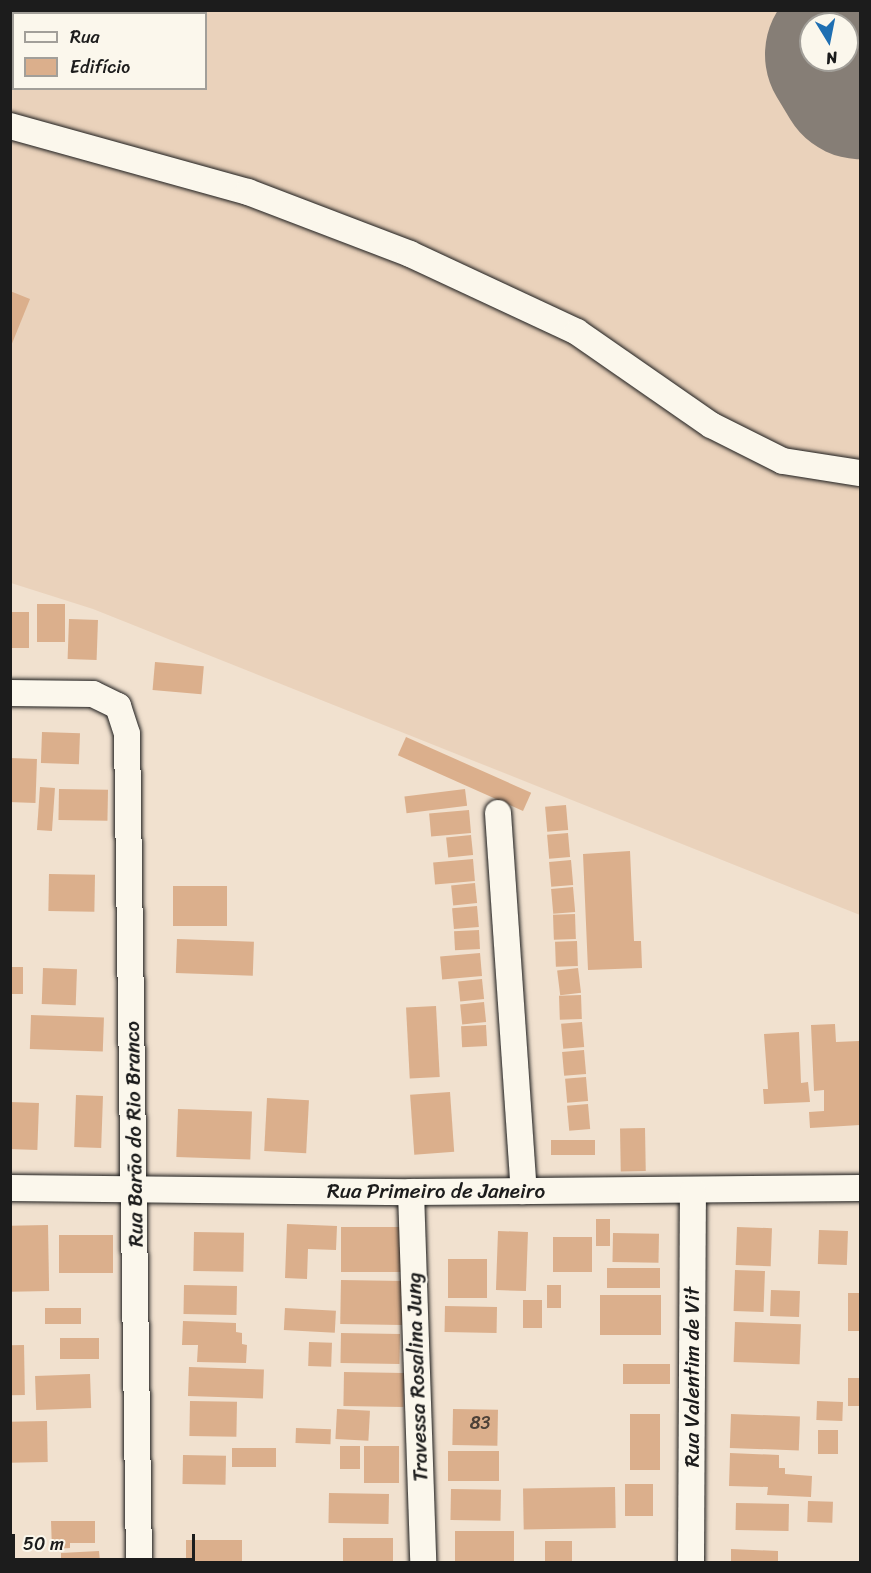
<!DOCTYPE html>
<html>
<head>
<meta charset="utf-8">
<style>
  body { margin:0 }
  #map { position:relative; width:871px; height:1573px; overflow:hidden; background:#f1e1cf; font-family:Sriracha,sans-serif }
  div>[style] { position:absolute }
  .built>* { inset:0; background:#ead2bb }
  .runway>* { height:165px; margin:-82.5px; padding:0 82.5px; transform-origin:82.5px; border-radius:82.5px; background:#867e76 }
  .building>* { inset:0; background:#dbaf8c; transform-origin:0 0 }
  .roads { filter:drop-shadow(0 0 2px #1c1c1c) drop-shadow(0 0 2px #1c1c1c) }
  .minor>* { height:26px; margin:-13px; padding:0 13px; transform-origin:13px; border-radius:13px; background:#fbf7ec }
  span { translate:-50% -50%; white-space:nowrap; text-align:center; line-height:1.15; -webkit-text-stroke:4.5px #fbf7ec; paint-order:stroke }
  .number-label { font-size:18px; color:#4c4138 }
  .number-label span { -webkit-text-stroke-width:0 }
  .street-label { font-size:21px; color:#1c1c1c }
  .frame { position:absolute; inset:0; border:12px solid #1c1c1c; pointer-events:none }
  .legend { position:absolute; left:12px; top:12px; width:195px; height:78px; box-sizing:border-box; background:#fbf7ec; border:2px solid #a29f99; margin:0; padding:8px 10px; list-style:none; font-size:18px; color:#1c1c1c }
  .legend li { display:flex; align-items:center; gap:12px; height:30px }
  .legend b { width:30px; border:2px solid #a29f99 }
  .north { position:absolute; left:799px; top:12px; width:60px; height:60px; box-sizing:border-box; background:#fbf7ec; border:2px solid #a29f99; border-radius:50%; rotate:170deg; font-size:16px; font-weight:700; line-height:24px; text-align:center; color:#1c1c1c }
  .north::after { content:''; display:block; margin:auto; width:21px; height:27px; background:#1f6fb2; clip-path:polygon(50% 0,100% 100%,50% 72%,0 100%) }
  .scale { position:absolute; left:12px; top:1534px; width:183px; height:27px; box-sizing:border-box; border:3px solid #1c1c1c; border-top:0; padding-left:8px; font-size:18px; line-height:21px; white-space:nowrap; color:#1c1c1c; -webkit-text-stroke:4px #fbf7ec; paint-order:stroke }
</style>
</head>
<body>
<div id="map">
  <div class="built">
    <div style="clip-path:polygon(evenodd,11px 11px,860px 11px,860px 915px,93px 609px,11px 583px,11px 11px,14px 14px,206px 14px,206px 88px,14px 88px,14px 14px,11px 11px,811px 24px,847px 24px,847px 60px,811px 60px,811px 24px)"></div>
  </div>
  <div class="runway">
    <div style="left:847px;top:54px;width:26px;rotate:59deg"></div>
  </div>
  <div class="building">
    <div style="clip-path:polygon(10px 291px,30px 299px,11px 346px,10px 346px)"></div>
    <div style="left:37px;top:604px;width:28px;height:38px"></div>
    <div style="left:10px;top:612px;width:19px;height:36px"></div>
    <div style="left:69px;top:619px;width:29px;height:40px;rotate:2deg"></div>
    <div style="left:155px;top:662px;width:49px;height:28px;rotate:5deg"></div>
    <div style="left:42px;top:732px;width:38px;height:31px;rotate:2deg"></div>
    <div style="left:406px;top:737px;width:137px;height:20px;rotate:24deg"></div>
    <div style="left:10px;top:758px;width:27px;height:44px;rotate:2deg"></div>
    <div style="left:40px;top:787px;width:15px;height:43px;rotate:4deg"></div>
    <div style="left:59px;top:789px;width:49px;height:31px;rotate:1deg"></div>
    <div style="left:465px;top:789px;width:17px;height:61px;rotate:83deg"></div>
    <div style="left:566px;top:805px;width:25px;height:21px;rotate:85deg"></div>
    <div style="left:469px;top:810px;width:23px;height:40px;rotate:85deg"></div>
    <div style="left:568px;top:833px;width:24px;height:21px;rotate:85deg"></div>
    <div style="left:471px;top:835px;width:20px;height:25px;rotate:84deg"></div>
    <div style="clip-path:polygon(630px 851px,634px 941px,641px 941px,642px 968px,588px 970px,583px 854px)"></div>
    <div style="left:473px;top:859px;width:22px;height:40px;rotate:85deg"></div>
    <div style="left:571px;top:860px;width:25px;height:22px;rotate:85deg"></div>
    <div style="left:49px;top:874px;width:46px;height:37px;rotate:1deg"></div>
    <div style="left:475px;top:883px;width:20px;height:24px;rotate:84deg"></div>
    <div style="left:227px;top:886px;width:40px;height:54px;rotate:90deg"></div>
    <div style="left:573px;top:887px;width:25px;height:22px;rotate:85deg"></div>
    <div style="left:477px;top:906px;width:21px;height:25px;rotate:85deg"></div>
    <div style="left:575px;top:914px;width:25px;height:22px;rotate:88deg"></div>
    <div style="left:479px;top:930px;width:19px;height:25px;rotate:87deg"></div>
    <div style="left:177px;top:939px;width:77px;height:34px;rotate:2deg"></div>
    <div style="left:577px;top:941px;width:25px;height:22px;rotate:88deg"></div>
    <div style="left:480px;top:953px;width:23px;height:40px;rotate:85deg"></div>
    <div style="left:10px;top:967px;width:13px;height:27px"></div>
    <div style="left:43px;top:968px;width:34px;height:36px;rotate:2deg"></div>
    <div style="left:578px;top:968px;width:25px;height:21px;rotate:83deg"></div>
    <div style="left:482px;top:979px;width:20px;height:24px;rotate:84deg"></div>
    <div style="left:581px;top:995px;width:24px;height:22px;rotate:88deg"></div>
    <div style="left:484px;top:1002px;width:20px;height:24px;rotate:84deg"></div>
    <div style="left:436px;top:1006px;width:71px;height:30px;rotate:87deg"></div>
    <div style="left:31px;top:1015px;width:73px;height:34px;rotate:2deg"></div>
    <div style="left:582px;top:1022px;width:25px;height:21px;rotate:85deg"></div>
    <div style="clip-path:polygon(835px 1024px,836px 1042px,859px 1041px,860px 1125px,810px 1128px,809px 1112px,824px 1111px,824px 1090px,814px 1091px,811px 1025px)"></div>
    <div style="left:486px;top:1025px;width:21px;height:25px;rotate:87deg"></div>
    <div style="clip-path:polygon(799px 1032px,801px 1083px,808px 1082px,810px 1102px,764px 1104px,763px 1089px,768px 1089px,764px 1034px)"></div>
    <div style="left:584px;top:1050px;width:24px;height:22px;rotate:85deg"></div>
    <div style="left:586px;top:1077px;width:24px;height:21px;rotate:85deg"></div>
    <div style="left:450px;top:1092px;width:60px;height:40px;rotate:86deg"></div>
    <div style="left:76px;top:1095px;width:27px;height:52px;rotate:2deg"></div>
    <div style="left:267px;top:1098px;width:42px;height:53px;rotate:3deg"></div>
    <div style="left:10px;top:1102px;width:29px;height:47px;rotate:2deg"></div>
    <div style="left:588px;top:1104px;width:25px;height:21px;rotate:85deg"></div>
    <div style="left:178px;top:1109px;width:74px;height:48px;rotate:2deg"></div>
    <div style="left:645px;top:1128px;width:43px;height:25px;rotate:89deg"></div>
    <div style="left:595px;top:1140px;width:15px;height:44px;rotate:90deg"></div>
    <div style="left:596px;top:1219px;width:14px;height:27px"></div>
    <div style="clip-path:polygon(287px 1224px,337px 1226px,336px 1250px,308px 1249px,307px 1279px,285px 1278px)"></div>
    <div style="left:48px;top:1225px;width:66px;height:38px;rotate:89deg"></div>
    <div style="left:341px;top:1227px;width:64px;height:45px"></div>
    <div style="left:737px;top:1227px;width:35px;height:38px;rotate:2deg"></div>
    <div style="left:819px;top:1230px;width:29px;height:34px;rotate:2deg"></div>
    <div style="left:498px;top:1231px;width:30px;height:59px;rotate:2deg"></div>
    <div style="left:194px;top:1232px;width:50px;height:39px;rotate:1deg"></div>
    <div style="left:613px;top:1233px;width:46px;height:29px;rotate:1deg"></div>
    <div style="left:113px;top:1235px;width:38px;height:54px;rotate:90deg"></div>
    <div style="left:553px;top:1237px;width:39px;height:35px"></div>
    <div style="left:448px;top:1259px;width:39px;height:39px"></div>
    <div style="left:607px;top:1268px;width:53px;height:20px"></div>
    <div style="left:735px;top:1270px;width:30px;height:41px;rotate:2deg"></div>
    <div style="left:341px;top:1280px;width:62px;height:44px;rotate:1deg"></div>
    <div style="left:184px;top:1285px;width:53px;height:29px;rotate:1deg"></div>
    <div style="left:547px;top:1285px;width:14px;height:23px"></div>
    <div style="left:771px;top:1290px;width:29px;height:26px;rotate:2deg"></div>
    <div style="left:848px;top:1293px;width:12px;height:38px"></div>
    <div style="left:600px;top:1295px;width:61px;height:40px"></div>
    <div style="left:523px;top:1300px;width:19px;height:28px"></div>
    <div style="left:445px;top:1306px;width:52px;height:26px;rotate:1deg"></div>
    <div style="left:45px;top:1308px;width:36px;height:16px"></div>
    <div style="left:285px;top:1308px;width:51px;height:22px;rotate:3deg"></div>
    <div style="clip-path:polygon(183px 1321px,236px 1323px,236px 1332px,242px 1333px,242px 1344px,247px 1345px,246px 1363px,197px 1362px,198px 1345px,182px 1345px)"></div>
    <div style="left:735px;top:1322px;width:66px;height:40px;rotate:2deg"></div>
    <div style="left:341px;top:1333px;width:59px;height:30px;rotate:1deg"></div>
    <div style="left:99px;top:1338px;width:21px;height:39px;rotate:90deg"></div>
    <div style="left:309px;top:1342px;width:23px;height:24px;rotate:2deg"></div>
    <div style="left:24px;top:1345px;width:50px;height:14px;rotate:89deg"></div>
    <div style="left:623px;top:1364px;width:47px;height:20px"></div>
    <div style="left:189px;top:1367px;width:75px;height:29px;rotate:2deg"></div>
    <div style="left:344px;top:1372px;width:60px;height:34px;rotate:1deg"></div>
    <div style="left:90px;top:1374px;width:34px;height:55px;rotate:88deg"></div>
    <div style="left:848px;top:1378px;width:12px;height:28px"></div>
    <div style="left:190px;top:1401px;width:47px;height:35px;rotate:1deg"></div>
    <div style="left:817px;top:1401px;width:26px;height:19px;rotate:2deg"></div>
    <div style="left:337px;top:1409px;width:33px;height:30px;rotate:3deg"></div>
    <div style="left:453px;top:1409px;width:45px;height:36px;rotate:1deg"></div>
    <div style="left:630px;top:1414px;width:30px;height:56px"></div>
    <div style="left:731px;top:1414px;width:69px;height:34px;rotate:2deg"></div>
    <div style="left:47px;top:1421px;width:41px;height:37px;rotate:89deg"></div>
    <div style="left:296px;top:1428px;width:35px;height:15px;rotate:2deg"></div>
    <div style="left:818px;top:1430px;width:20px;height:24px"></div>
    <div style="left:340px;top:1446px;width:20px;height:23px"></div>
    <div style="left:364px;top:1446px;width:35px;height:37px"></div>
    <div style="left:232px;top:1448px;width:44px;height:19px"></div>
    <div style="left:499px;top:1451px;width:30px;height:51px;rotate:90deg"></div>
    <div style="clip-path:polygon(730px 1453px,779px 1455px,779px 1468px,785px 1468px,785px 1474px,812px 1476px,811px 1497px,767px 1495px,768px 1487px,729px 1486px)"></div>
    <div style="left:183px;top:1455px;width:43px;height:29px;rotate:1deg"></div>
    <div style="left:625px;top:1484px;width:28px;height:32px"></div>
    <div style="left:615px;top:1487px;width:41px;height:92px;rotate:89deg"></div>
    <div style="left:451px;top:1489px;width:50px;height:31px;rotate:1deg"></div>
    <div style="left:329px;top:1493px;width:60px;height:30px;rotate:1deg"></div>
    <div style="left:808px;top:1501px;width:25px;height:21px;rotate:2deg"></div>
    <div style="left:736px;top:1503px;width:53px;height:27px;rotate:1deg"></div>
    <div style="clip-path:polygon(51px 1521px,95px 1521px,95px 1543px,70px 1543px,70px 1548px,52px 1549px)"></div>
    <div style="left:455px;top:1531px;width:59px;height:30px"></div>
    <div style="left:343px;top:1538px;width:50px;height:24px"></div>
    <div style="left:186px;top:1540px;width:56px;height:22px"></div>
    <div style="left:545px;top:1541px;width:27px;height:21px"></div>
    <div style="clip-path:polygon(731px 1549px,778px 1551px,778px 1562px,731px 1562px)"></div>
    <div style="clip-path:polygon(99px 1551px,100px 1562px,61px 1562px,61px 1553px)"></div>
  </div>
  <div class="roads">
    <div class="minor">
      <div style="left:10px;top:126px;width:247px;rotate:15.5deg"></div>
      <div style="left:248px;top:192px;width:173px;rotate:20.9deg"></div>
      <div style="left:410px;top:254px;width:184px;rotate:25deg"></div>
      <div style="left:577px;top:332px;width:163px;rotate:34.8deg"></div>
      <div style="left:711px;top:425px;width:80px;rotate:26.6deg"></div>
      <div style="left:783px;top:461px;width:78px;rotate:8.9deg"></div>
      <div style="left:10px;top:693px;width:83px;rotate:0.7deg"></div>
      <div style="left:93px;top:694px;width:28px;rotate:26deg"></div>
      <div style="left:118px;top:706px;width:29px;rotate:72deg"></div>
      <div style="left:127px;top:734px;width:828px;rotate:89.17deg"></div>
      <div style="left:498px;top:813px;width:379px;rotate:86.1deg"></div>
      <div style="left:10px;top:1188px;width:401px;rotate:0.6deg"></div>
      <div style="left:411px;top:1192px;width:449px;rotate:-0.5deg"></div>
      <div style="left:411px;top:1192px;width:370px;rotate:88.1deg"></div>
      <div style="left:691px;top:1562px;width:371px;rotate:-89.7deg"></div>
    </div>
  </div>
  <div class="number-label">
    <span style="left:480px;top:1423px">83</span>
  </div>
  <div class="street-label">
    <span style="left:134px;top:1134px;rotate:-91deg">Rua Barão do Rio Branco</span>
    <span style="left:436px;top:1191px">Rua Primeiro de Janeiro</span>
    <span style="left:417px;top:1377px;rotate:-92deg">Travessa Rosalina Jung</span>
    <span style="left:692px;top:1377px;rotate:-90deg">Rua Valentim de Vit</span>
  </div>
  <div class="frame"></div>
  <ul class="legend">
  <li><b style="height:8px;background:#fbf7ec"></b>Rua</li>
  <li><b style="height:16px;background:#dbaf8c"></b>Edifício</li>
  </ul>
  <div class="north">N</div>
  <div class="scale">50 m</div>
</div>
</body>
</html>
